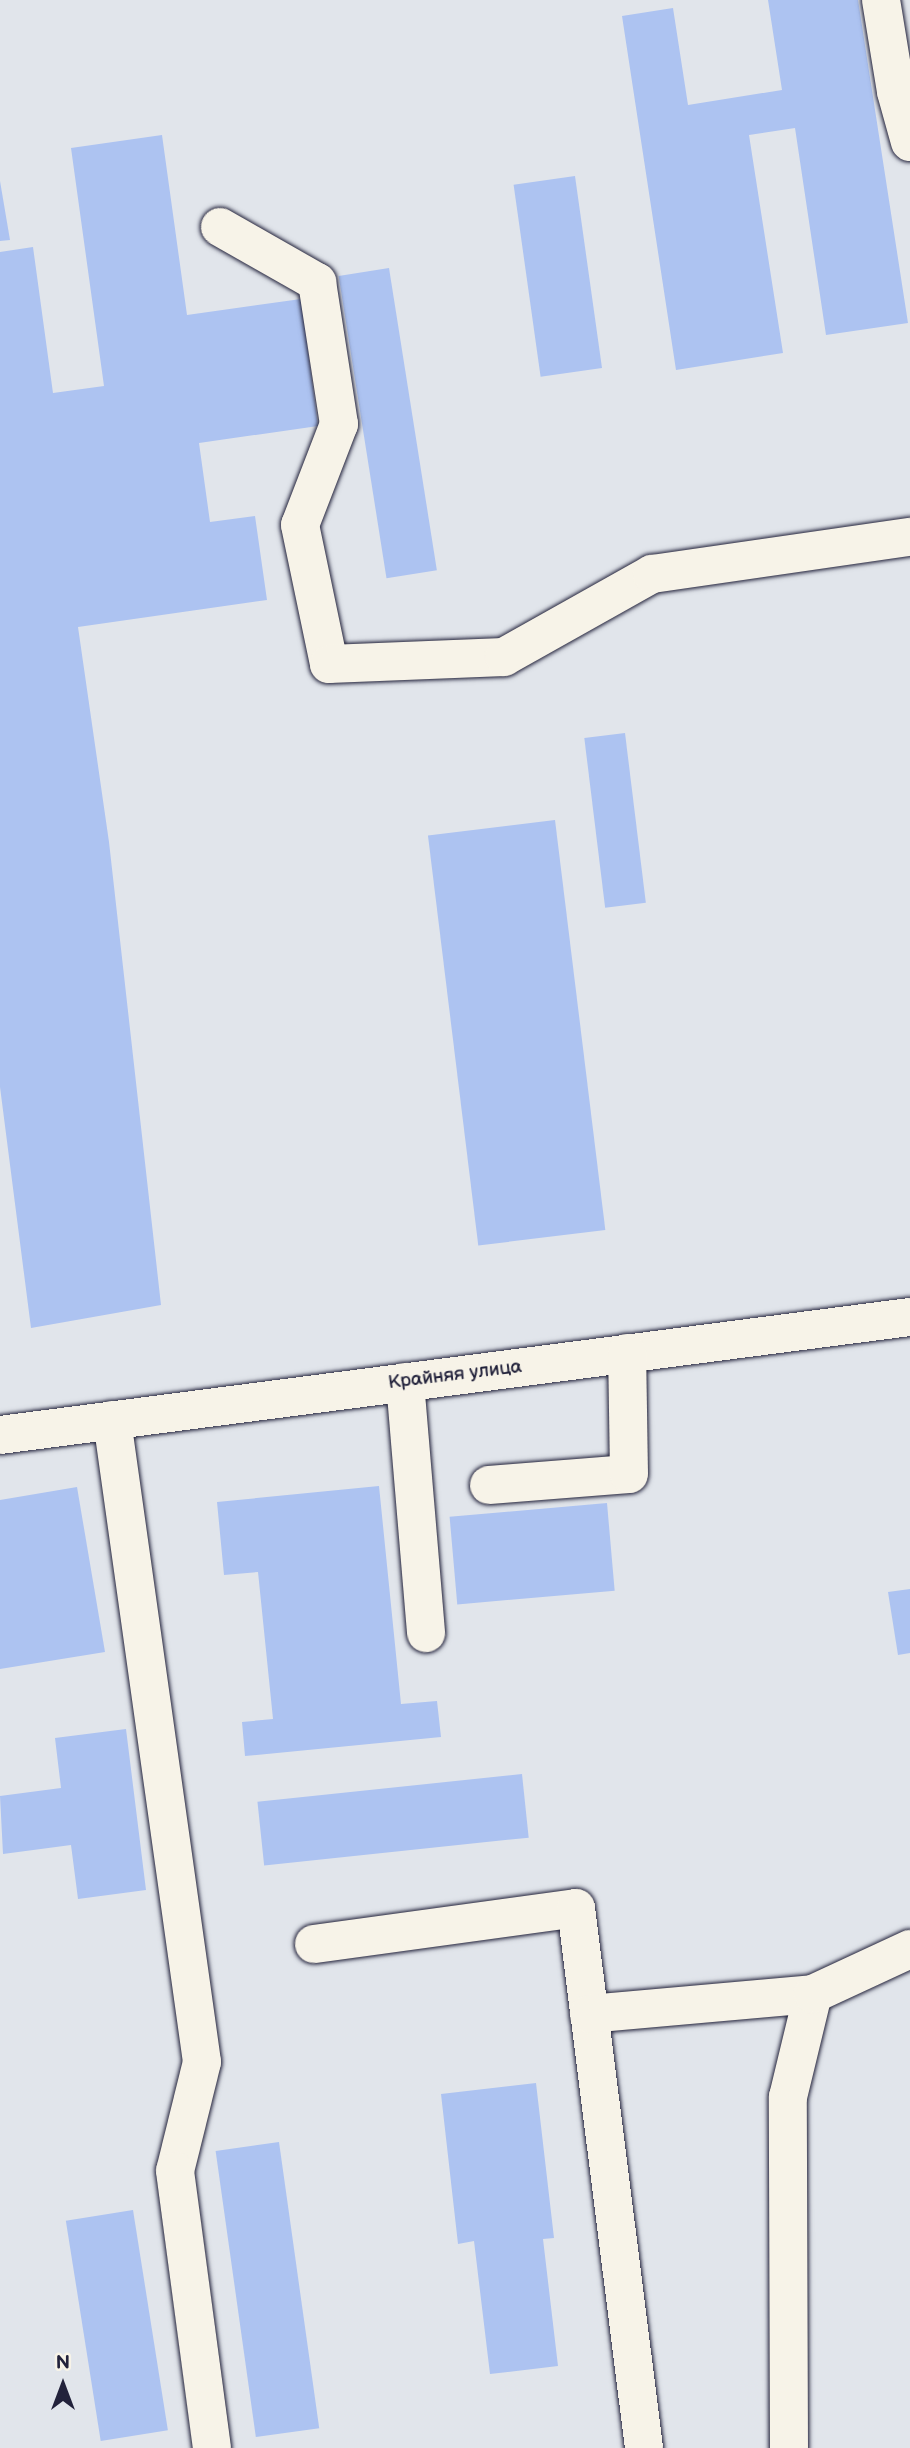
<!DOCTYPE html>
<html>
<head>
<meta charset="utf-8">
<style>
  body { margin:0 }
  #map { position:relative; width:910px; height:2448px; overflow:hidden; background:#f7f3e8; font-family:"Balsamiq Sans",sans-serif }
  div>[style] { position:absolute }
  .built>* { inset:0; background:#e1e5eb; transform-origin:0 0 }
  .building>* { inset:0; background:#adc3f1; transform-origin:0 0 }
  .roads { filter:drop-shadow(0 0 2px #22223b) drop-shadow(0 0 2px #22223b) }
  .minor>* { height:38px; margin:-19px; padding:0 19px; transform-origin:19px; border-radius:19px; background:#f7f3e8 }
  span { translate:-50% -50%; white-space:nowrap; text-align:center; line-height:1.15; -webkit-text-stroke:6px #f7f3e8; paint-order:stroke }
  .street-label { font-size:19px; color:#22223b }
  .north { position:absolute; left:28px; top:2350px; width:70px; height:70px; -webkit-text-stroke:5px #f7f3e8; paint-order:stroke; rotate:0deg; font-size:19px; font-weight:700; line-height:28px; text-align:center; color:#22223b }
  .north::after { content:''; display:block; margin:auto; width:24px; height:32px; background:#22223b; clip-path:polygon(50% 0,100% 100%,50% 72%,0 100%) }
</style>
</head>
<body>
<div id="map">
  <div class="built">
    <div style="left:0;top:0;width:910px;height:1363px"></div>
    <div style="left:910px;top:1348px;width:1100px;height:916px;rotate:90deg"></div>
  </div>
  <div class="building">
    <div style="clip-path:polygon(768px 0,858px 0,908px 323px,826px 335px,795px 128px,749px 135px,783px 353px,676px 370px,622px 16px,673px 8px,688px 105px,782px 90px)"></div>
    <div style="clip-path:polygon(162px 135px,187px 315px,301px 299px,318px 426px,199px 443px,210px 522px,255px 516px,267px 600px,78px 627px,109px 842px,161px 1305px,31px 1328px,0 1087px,0 252px,33px 247px,53px 393px,104px 386px,71px 148px)"></div>
    <div style="left:575px;top:176px;width:194px;height:62px;rotate:82deg"></div>
    <div style="clip-path:polygon(0 181px,10px 240px,0 241px)"></div>
    <div style="left:389px;top:268px;width:306px;height:51px;rotate:81deg"></div>
    <div style="left:625px;top:733px;width:171px;height:41px;rotate:83deg"></div>
    <div style="left:555px;top:820px;width:413px;height:128px;rotate:83deg"></div>
    <div style="clip-path:polygon(379px 1486px,401px 1704px,437px 1701px,441px 1737px,245px 1756px,242px 1722px,273px 1719px,258px 1572px,224px 1575px,217px 1502px)"></div>
    <div style="clip-path:polygon(77px 1487px,105px 1652px,0 1669px,0 1500px)"></div>
    <div style="left:607px;top:1503px;width:88px;height:158px;rotate:85deg"></div>
    <div style="clip-path:polygon(910px 1589px,910px 1653px,898px 1655px,888px 1592px)"></div>
    <div style="clip-path:polygon(126px 1729px,146px 1890px,78px 1899px,71px 1845px,3px 1854px,0 1796px,61px 1788px,55px 1738px)"></div>
    <div style="left:522px;top:1774px;width:64px;height:266px;rotate:84deg"></div>
    <div style="clip-path:polygon(536px 2083px,554px 2238px,543px 2239px,558px 2366px,490px 2374px,474px 2241px,458px 2244px,441px 2094px)"></div>
    <div style="left:279px;top:2142px;width:289px;height:64px;rotate:82deg"></div>
    <div style="left:133px;top:2210px;width:223px;height:68px;rotate:81deg"></div>
  </div>
  <div class="roads">
    <div class="minor">
      <div style="left:881px;top:0;width:93px;rotate:80.7deg"></div>
      <div style="left:896px;top:92px;width:52px;rotate:74.4deg"></div>
      <div style="left:220px;top:227px;width:112px;rotate:29.6deg"></div>
      <div style="left:317px;top:282px;width:144px;rotate:81.2deg"></div>
      <div style="left:339px;top:424px;width:108px;rotate:111.1deg"></div>
      <div style="left:300px;top:525px;width:142px;rotate:78.2deg"></div>
      <div style="left:329px;top:664px;width:175px;rotate:-2.3deg"></div>
      <div style="left:504px;top:657px;width:170px;rotate:-29.3deg"></div>
      <div style="left:652px;top:574px;width:261px;rotate:-8.2deg"></div>
      <div style="left:405px;top:1382px;width:252px;rotate:85.2deg"></div>
      <div style="left:112px;top:1420px;width:648px;rotate:82.02deg"></div>
      <div style="left:202px;top:2062px;width:112px;rotate:103.9deg"></div>
      <div style="left:175px;top:2171px;width:279px;rotate:82.4deg"></div>
      <div style="left:0;top:1435px;width:918px;rotate:-7.39deg"></div>
      <div style="left:489px;top:1485px;width:140px;rotate:-4.5deg"></div>
      <div style="left:629px;top:1474px;width:121px;rotate:-90.9deg"></div>
      <div style="left:314px;top:1944px;width:264px;rotate:-7.8deg"></div>
      <div style="left:576px;top:1908px;width:544px;rotate:82.82deg"></div>
      <div style="left:589px;top:2014px;width:225px;rotate:-5.1deg"></div>
      <div style="left:789px;top:2448px;width:351px;rotate:-90.2deg"></div>
      <div style="left:788px;top:2097px;width:106px;rotate:-76.4deg"></div>
      <div style="left:813px;top:1994px;width:107px;rotate:-24.9deg"></div>
    </div>
  </div>
  <div class="street-label">
    <span style="left:455px;top:1375px;rotate:-7deg">Крайняя улица</span>
  </div>
  <div class="north">N</div>
</div>
</body>
</html>
